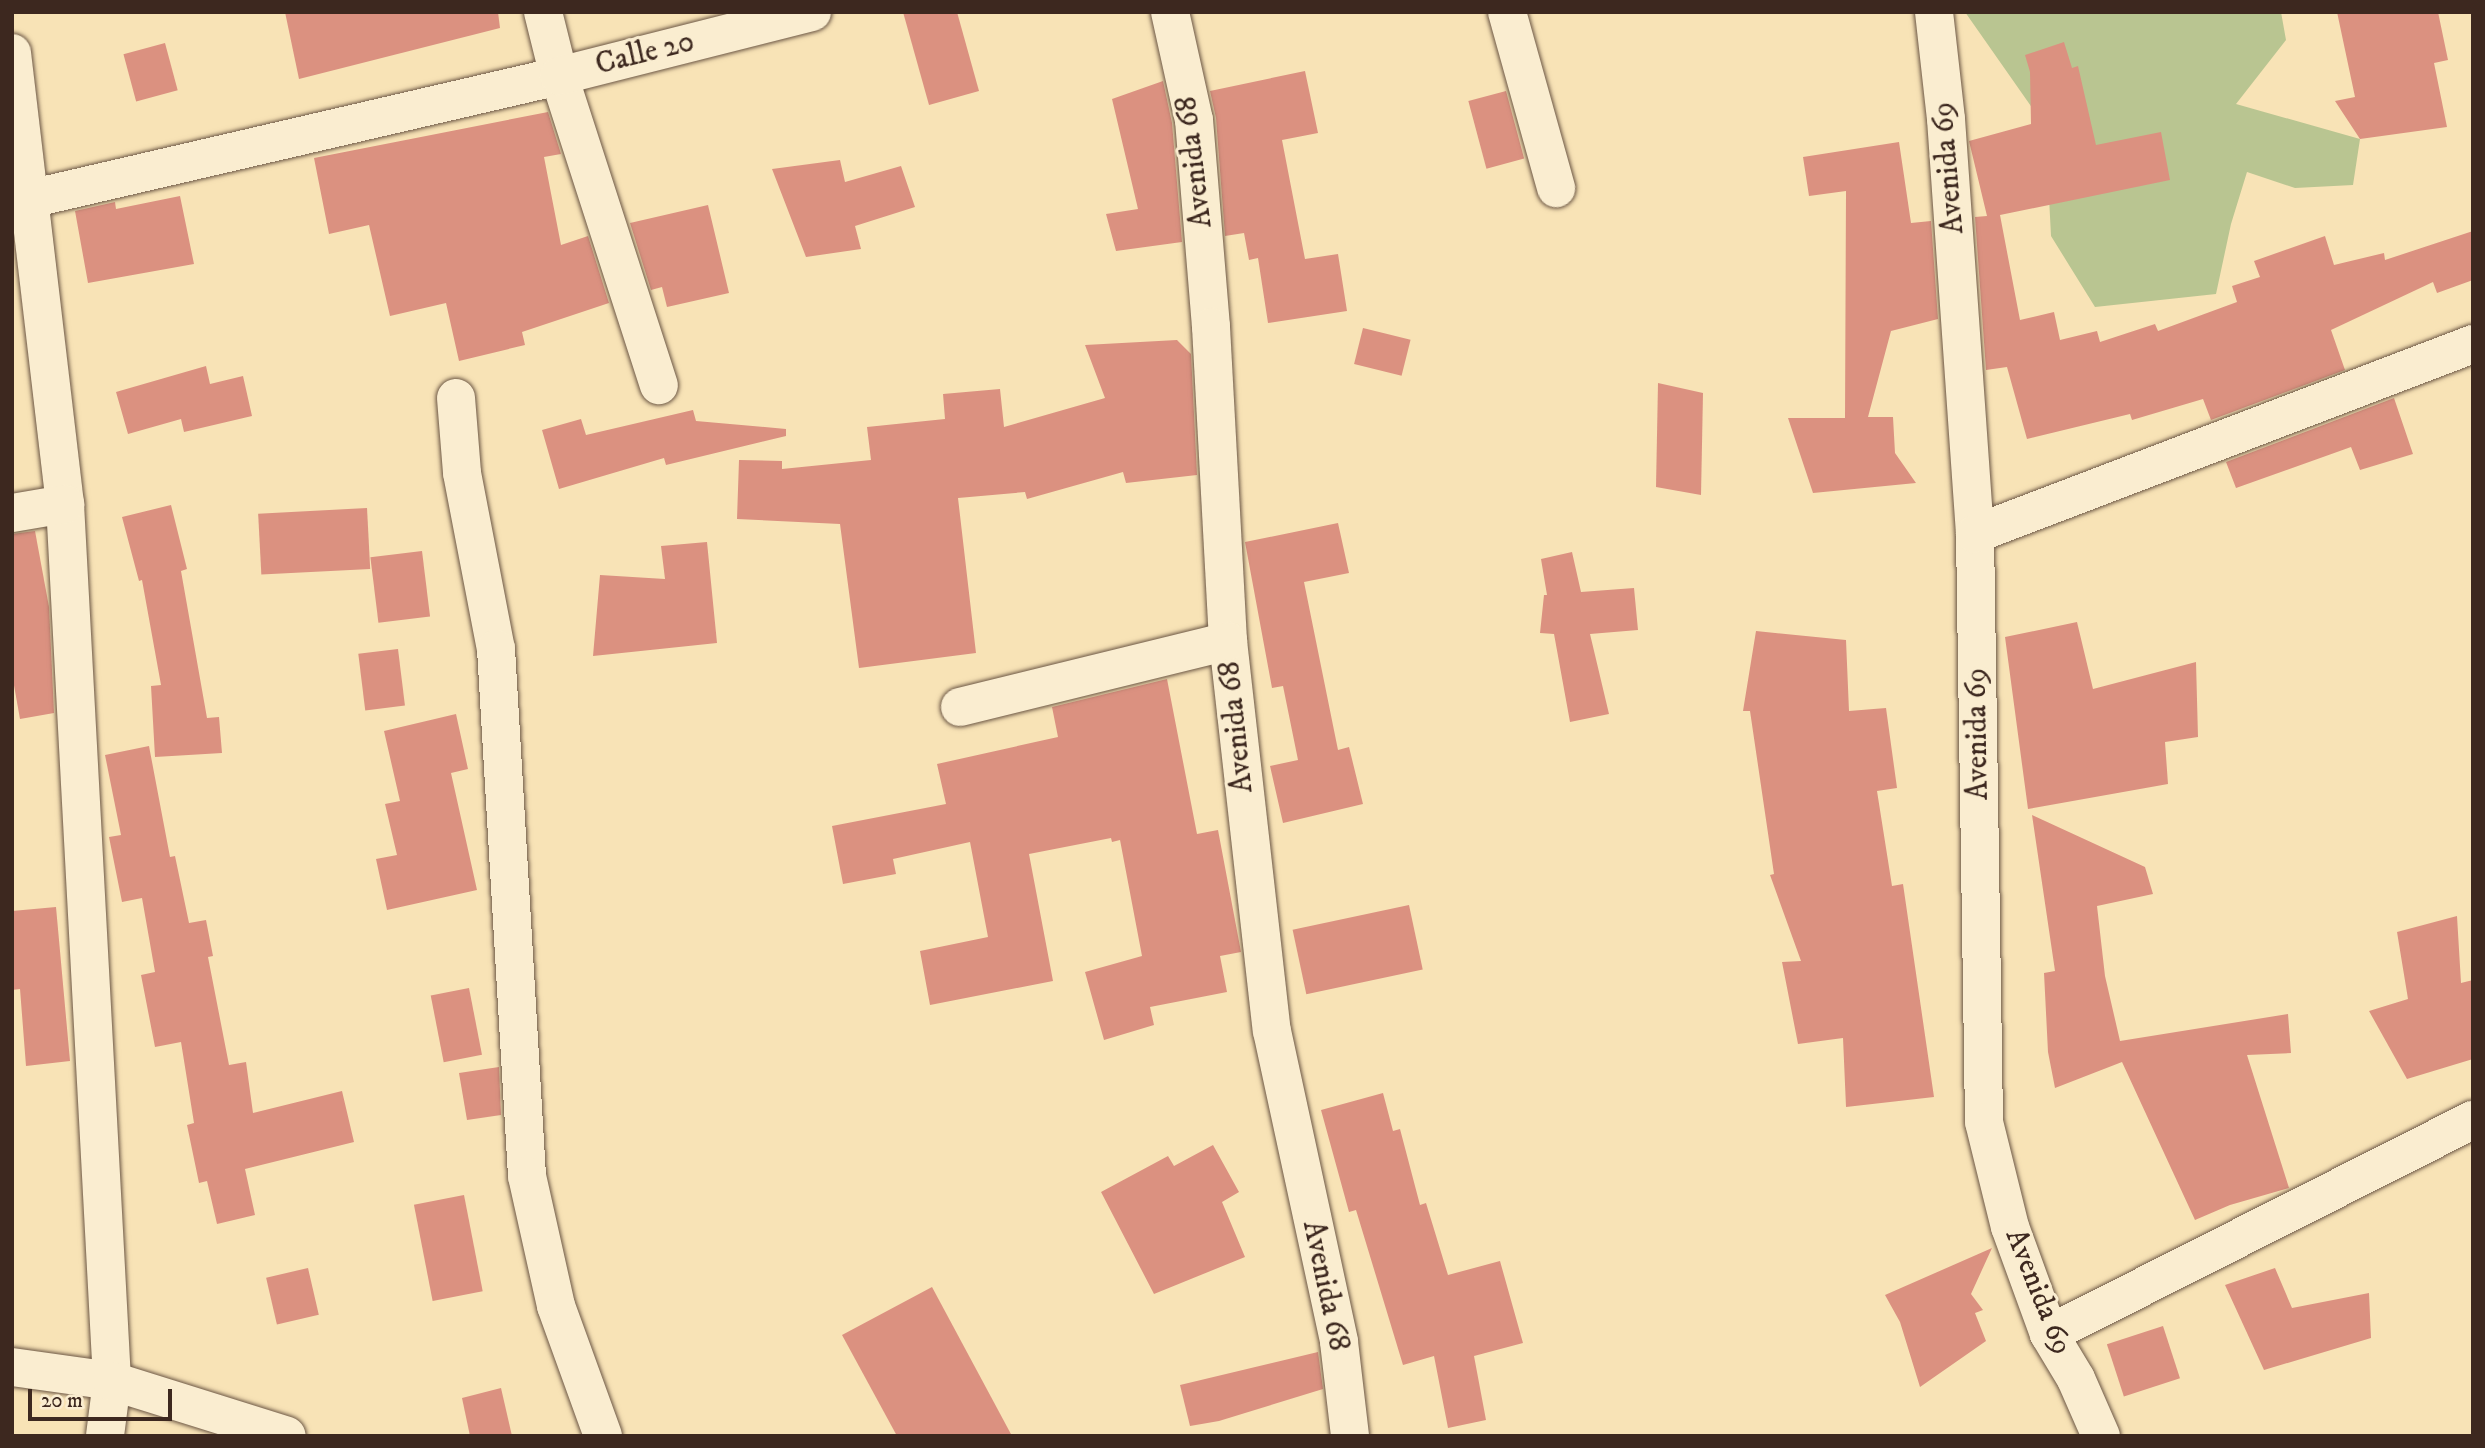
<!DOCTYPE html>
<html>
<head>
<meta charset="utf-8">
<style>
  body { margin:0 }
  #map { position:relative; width:2485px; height:1448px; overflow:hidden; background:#f8e3b6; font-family:"IM FELL DW Pica",serif }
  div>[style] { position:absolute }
  .green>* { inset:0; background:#b9c591 }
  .building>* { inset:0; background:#db9180; transform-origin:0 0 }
  .roads { filter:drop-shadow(0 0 2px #6c5745) drop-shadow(0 0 2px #6c5745) }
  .street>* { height:38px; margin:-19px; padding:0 19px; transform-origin:19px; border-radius:19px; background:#faedd0 }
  span { translate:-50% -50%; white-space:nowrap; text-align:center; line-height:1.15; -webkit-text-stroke:6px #faedd0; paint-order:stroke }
  .street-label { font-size:30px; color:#3d281f }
  .frame { position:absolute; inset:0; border:14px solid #3d281f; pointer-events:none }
  .scale { position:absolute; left:28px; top:1389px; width:144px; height:32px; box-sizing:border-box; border:4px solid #3d281f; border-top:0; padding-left:9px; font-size:21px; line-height:24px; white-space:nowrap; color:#3d281f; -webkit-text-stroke:5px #faedd0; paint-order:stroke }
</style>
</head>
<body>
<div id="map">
  <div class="green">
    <div style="clip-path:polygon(1965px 12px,2281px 12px,2286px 40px,2236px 104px,2360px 139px,2353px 185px,2295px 188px,2247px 172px,2231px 224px,2216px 294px,2095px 307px,2051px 236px,2048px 178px,2073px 166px)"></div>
  </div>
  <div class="building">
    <div style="clip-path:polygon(285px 12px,498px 12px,500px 28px,299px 79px)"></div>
    <div style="clip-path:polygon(903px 12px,957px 12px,979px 91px,929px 105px)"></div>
    <div style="clip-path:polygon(2337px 12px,2438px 12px,2448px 60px,2434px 63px,2447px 127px,2360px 139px,2335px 101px,2355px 97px)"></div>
    <div style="clip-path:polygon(2064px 42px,2072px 68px,2078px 66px,2096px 145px,2161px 132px,2170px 180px,2000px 215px,2020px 320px,2054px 312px,2060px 340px,2097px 331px,2100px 342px,2155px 324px,2158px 331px,2237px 302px,2232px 286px,2260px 277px,2254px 261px,2325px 236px,2334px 265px,2384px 253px,2385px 260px,2473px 231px,2473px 280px,2437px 293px,2433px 282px,2331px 330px,2345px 370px,2211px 420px,2203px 399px,2132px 420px,2130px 414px,2027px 439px,2007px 367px,1986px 370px,1975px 217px,1987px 216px,1969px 141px,2031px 124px,2030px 72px,2025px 55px)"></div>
    <div style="left:165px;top:43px;width:49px;height:43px;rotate:75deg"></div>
    <div style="clip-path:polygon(1305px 71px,1318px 133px,1282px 140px,1305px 259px,1338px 254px,1347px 311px,1268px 323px,1258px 258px,1249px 260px,1244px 233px,1225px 236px,1216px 118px,1210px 91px)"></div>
    <div style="clip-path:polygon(1163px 81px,1172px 123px,1182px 242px,1116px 251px,1106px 214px,1138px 209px,1112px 99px)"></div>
    <div style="left:1506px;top:91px;width:70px;height:39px;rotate:75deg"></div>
    <div style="clip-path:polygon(548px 112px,561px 154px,544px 157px,561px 245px,588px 236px,609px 303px,522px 332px,525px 345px,459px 361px,446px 303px,390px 316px,369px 225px,329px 234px,314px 158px)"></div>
    <div style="clip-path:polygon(1899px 142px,1911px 223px,1931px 221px,1938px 319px,1891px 331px,1868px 417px,1893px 417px,1895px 453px,1916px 483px,1813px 493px,1788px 418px,1845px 418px,1846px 191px,1809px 196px,1803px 157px)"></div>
    <div style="clip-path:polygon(840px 160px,845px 182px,901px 166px,915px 207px,855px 226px,861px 249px,806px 257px,772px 169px)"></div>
    <div style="clip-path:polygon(180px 196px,194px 264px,88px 283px,75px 211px,115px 202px,116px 209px)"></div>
    <div style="clip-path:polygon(708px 205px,729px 293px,667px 307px,662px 287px,651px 290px,630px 223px)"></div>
    <div style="left:1363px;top:328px;width:49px;height:37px;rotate:14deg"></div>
    <div style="clip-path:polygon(1177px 340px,1191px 354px,1197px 475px,1126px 483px,1123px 472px,1027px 499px,1025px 492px,958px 498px,976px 653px,859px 668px,840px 524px,737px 519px,739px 460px,782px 461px,782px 469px,871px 460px,867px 427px,945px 419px,943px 394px,1000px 389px,1004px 427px,1105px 398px,1085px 345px)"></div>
    <div style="clip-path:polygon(206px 366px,210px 384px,243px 376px,252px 416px,184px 432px,181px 419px,128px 434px,116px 392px)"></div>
    <div style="clip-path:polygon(1658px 383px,1703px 393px,1701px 495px,1656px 487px)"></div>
    <div style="clip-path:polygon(2394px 398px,2413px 454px,2360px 470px,2351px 447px,2236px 488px,2226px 462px)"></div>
    <div style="clip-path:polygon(693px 410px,696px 421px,786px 429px,786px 436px,666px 465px,664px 458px,559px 489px,542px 430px,581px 419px,586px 435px)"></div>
    <div style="clip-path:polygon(171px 505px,187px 569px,181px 571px,207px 718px,219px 717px,222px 753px,155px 757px,151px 686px,161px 685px,142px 580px,139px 581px,122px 517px)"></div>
    <div style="left:367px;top:508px;width:61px;height:109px;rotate:87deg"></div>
    <div style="clip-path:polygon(1338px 523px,1349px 573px,1304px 582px,1338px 750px,1349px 747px,1363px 804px,1283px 823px,1270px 766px,1298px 760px,1283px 686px,1272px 688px,1245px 542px)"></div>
    <div style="clip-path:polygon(35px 531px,49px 607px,54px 713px,20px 719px,12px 674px,12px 534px)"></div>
    <div style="clip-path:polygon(707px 542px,717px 643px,593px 656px,600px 575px,665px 579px,661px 546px)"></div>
    <div style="left:422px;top:551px;width:66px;height:52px;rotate:83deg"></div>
    <div style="clip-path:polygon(1572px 552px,1581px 592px,1634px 588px,1638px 630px,1590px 634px,1609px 714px,1570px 722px,1554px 634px,1540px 633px,1544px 595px,1547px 595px,1541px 559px)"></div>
    <div style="clip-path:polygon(2077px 622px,2093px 689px,2196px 662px,2198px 737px,2165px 742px,2168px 784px,2028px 809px,2005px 637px)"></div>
    <div style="clip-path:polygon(1756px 631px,1846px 640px,1849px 711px,1886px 708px,1897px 788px,1877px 791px,1892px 886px,1903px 884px,1934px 1097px,1846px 1107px,1843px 1038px,1798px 1044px,1782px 962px,1801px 961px,1770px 875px,1774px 874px,1750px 711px,1743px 711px)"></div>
    <div style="left:398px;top:649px;width:57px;height:40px;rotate:83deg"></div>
    <div style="clip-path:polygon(1167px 679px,1197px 834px,1218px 830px,1241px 952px,1220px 956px,1227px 992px,1150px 1007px,1154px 1025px,1104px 1040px,1085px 972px,1142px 956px,1120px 840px,1112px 842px,1111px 838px,1029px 854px,1053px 981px,930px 1005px,920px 951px,988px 937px,970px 842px,893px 859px,896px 874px,843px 884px,832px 826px,946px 804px,937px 764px,1058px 737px,1052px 707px)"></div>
    <div style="clip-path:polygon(456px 714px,468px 769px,451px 773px,477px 890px,387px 910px,376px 859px,397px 855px,385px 804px,400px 801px,384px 731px)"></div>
    <div style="clip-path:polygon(149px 746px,170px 857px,175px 856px,189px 923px,206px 920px,213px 956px,208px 957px,229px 1065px,246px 1062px,253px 1113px,342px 1091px,354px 1142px,245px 1169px,255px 1215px,217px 1224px,207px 1181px,199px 1183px,187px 1125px,194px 1123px,181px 1042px,155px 1047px,141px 975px,155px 972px,142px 898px,122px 902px,109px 837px,121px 835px,105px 755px)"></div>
    <div style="clip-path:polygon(2032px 815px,2145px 867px,2153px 894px,2097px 906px,2105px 976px,2120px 1041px,2288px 1014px,2291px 1053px,2247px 1055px,2289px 1188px,2230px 1205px,2195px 1220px,2122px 1062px,2055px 1088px,2048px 1052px,2044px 973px,2055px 971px)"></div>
    <div style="left:1409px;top:905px;width:66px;height:119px;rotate:78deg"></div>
    <div style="clip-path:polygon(56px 907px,70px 1061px,26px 1066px,20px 989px,12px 990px,12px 911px)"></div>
    <div style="clip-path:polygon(2457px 916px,2461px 983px,2473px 980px,2473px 1059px,2407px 1079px,2369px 1011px,2408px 999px,2397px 932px)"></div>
    <div style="left:469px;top:988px;width:68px;height:39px;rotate:79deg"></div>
    <div style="clip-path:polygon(499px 1067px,501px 1115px,467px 1120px,459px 1073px)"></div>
    <div style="clip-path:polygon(1383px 1093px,1393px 1131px,1400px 1129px,1420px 1205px,1426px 1203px,1448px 1275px,1500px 1261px,1523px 1343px,1474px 1356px,1486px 1420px,1448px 1428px,1434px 1356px,1403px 1365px,1356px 1210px,1349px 1212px,1321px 1110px)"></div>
    <div style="clip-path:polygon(1213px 1145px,1239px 1192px,1222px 1202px,1245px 1257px,1154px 1294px,1101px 1192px,1168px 1156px,1174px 1166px)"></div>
    <div style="left:464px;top:1195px;width:98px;height:51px;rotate:79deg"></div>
    <div style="clip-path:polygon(1992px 1248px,1971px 1294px,1983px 1310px,1975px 1313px,1986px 1341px,1920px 1387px,1900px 1322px,1885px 1295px)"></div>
    <div style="left:308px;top:1268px;width:48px;height:43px;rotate:77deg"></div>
    <div style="clip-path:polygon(2275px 1268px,2292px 1308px,2369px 1293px,2371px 1338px,2264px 1370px,2225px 1285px)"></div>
    <div style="clip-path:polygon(932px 1287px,1012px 1436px,897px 1436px,842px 1335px)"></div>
    <div style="left:2163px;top:1326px;width:55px;height:59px;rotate:72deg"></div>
    <div style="clip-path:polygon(1318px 1352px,1323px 1389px,1219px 1421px,1190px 1426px,1180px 1385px)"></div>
    <div style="clip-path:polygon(501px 1388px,512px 1436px,470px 1436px,462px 1398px)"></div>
  </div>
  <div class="roads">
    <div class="street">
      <div style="left:543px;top:12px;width:66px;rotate:76deg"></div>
      <div style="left:559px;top:76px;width:325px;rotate:72.1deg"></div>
      <div style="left:1170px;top:12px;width:111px;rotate:77.5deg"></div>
      <div style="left:1194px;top:120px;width:208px;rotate:85.3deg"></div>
      <div style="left:1211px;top:327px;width:314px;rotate:86.9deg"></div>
      <div style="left:1228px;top:641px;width:392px;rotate:83.6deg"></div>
      <div style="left:1272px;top:1031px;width:318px;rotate:77.8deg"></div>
      <div style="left:1339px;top:1342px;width:95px;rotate:83.3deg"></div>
      <div style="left:1507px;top:12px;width:183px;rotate:74.4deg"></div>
      <div style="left:1934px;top:12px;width:108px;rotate:83.6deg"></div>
      <div style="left:1946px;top:119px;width:416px;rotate:86deg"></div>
      <div style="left:1975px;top:534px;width:588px;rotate:89.12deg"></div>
      <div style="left:1984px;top:1122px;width:108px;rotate:76.1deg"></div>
      <div style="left:2010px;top:1227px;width:114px;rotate:70deg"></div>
      <div style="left:2049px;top:1334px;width:52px;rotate:59deg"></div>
      <div style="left:2076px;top:1379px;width:62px;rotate:66.3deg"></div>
      <div style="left:12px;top:53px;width:454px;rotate:83.3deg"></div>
      <div style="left:65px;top:504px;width:878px;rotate:86.93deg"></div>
      <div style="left:112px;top:1381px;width:55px;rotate:97.3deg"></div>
      <div style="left:12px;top:203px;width:562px;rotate:-13.07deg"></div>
      <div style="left:559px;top:76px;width:261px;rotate:-14.2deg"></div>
      <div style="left:456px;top:398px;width:75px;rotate:85.4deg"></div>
      <div style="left:462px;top:473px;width:179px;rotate:79.1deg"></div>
      <div style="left:496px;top:649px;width:528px;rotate:86.63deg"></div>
      <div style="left:527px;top:1176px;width:133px;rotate:77.4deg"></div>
      <div style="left:556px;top:1306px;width:138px;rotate:70.1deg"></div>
      <div style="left:12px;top:513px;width:54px;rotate:-9.6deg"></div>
      <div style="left:1975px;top:534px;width:533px;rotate:-20.88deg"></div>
      <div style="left:960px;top:707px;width:276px;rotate:-13.8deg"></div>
      <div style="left:2049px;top:1334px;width:475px;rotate:-26.8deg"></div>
      <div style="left:12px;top:1367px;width:101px;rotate:8deg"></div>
      <div style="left:112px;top:1381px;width:183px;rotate:17.4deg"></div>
    </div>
  </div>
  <div class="street-label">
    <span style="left:645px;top:54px;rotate:-14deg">Calle 20</span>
    <span style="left:1195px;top:162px;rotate:-97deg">Avenida 68</span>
    <span style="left:1949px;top:168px;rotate:-95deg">Avenida 69</span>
    <span style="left:1237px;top:727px;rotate:-96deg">Avenida 68</span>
    <span style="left:1978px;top:734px;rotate:-91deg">Avenida 69</span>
    <span style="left:1325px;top:1286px;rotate:78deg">Avenida 68</span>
    <span style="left:2038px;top:1292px;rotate:68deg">Avenida 69</span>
  </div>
  <div class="frame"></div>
  <div class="scale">20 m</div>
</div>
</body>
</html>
